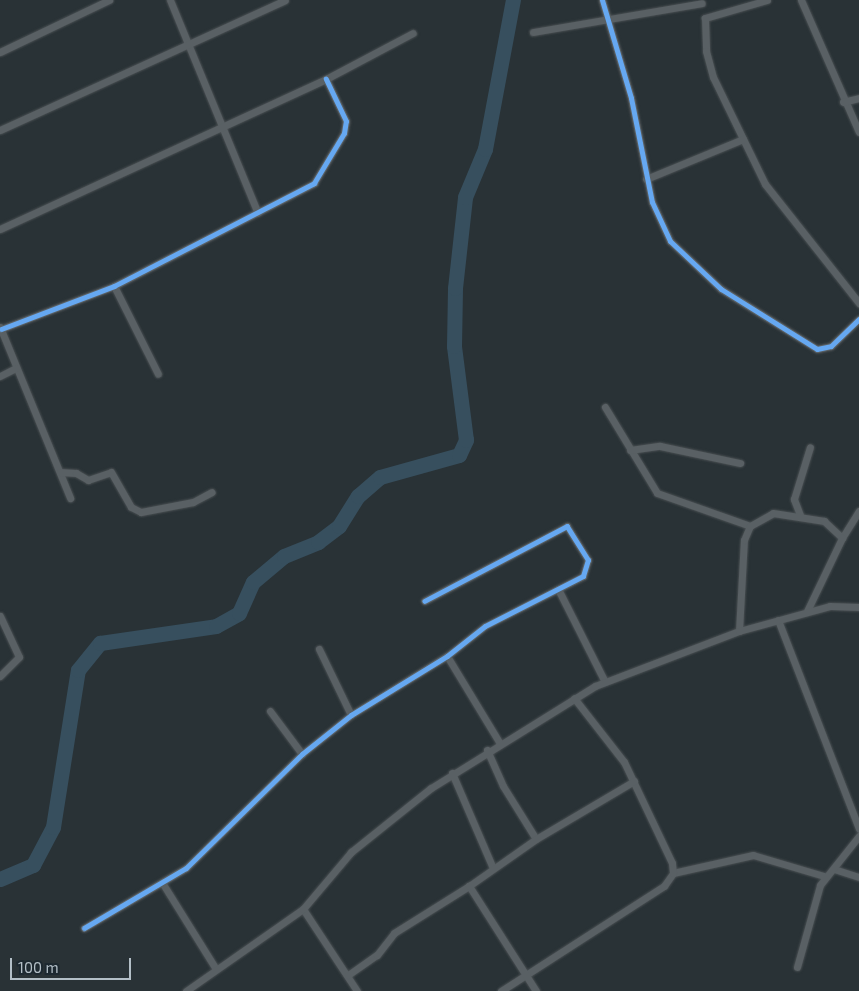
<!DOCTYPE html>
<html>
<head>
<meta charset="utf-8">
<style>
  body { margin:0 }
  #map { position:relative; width:859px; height:991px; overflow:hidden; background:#293236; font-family:"Exo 2",sans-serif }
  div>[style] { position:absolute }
  .river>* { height:15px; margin:-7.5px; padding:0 7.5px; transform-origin:7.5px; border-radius:7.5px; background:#374f5e }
  .roads { filter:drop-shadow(0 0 1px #484e51) drop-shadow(0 0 1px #484e51) }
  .street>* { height:7px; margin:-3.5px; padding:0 3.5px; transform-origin:3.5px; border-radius:3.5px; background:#596064 }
  .cycleway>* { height:5px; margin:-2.5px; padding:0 2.5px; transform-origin:2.5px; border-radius:2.5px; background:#66a8f1 }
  span { translate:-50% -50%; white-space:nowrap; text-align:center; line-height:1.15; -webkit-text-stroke:4.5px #1d2931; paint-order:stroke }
  .scale { position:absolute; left:10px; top:958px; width:121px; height:22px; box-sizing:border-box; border:2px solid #b3bfc7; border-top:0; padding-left:6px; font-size:15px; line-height:18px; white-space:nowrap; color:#b3bfc7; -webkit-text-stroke:4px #1d2931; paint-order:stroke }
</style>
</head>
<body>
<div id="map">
  <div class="river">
    <div style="left:0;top:879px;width:36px;rotate:-23deg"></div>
    <div style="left:33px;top:865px;width:43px;rotate:-62.2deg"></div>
    <div style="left:53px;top:827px;width:159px;rotate:-81deg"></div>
    <div style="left:78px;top:670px;width:35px;rotate:-51deg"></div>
    <div style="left:100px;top:643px;width:117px;rotate:-8.3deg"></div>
    <div style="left:216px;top:626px;width:26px;rotate:-29deg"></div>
    <div style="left:239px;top:613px;width:34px;rotate:-66deg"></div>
    <div style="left:253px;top:582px;width:40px;rotate:-40deg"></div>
    <div style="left:284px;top:556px;width:37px;rotate:-22deg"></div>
    <div style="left:318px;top:542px;width:26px;rotate:-37deg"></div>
    <div style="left:339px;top:526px;width:36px;rotate:-58deg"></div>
    <div style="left:358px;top:496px;width:29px;rotate:-41deg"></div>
    <div style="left:380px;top:477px;width:82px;rotate:-15.6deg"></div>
    <div style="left:459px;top:455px;width:17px;rotate:-65deg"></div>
    <div style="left:466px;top:440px;width:95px;rotate:-97.3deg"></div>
    <div style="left:454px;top:346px;width:58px;rotate:-89deg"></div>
    <div style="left:455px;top:288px;width:92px;rotate:-83.7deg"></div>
    <div style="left:465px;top:197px;width:52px;rotate:-67.4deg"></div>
    <div style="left:485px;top:149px;width:152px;rotate:-79.4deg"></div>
  </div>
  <div class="roads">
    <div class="street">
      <div style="left:170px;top:0;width:230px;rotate:67.6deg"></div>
      <div style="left:602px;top:0;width:102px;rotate:73.5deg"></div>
      <div style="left:631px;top:98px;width:106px;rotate:78.6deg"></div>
      <div style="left:652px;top:202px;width:43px;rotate:65.2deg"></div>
      <div style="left:670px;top:241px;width:70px;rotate:43.3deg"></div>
      <div style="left:721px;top:289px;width:113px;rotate:32deg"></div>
      <div style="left:817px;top:349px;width:14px;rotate:-12deg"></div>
      <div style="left:831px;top:346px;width:39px;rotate:-44deg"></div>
      <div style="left:767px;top:0;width:65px;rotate:163.8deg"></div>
      <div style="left:705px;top:18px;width:33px;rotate:88deg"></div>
      <div style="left:706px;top:51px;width:27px;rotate:75deg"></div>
      <div style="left:713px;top:77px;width:119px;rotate:64.1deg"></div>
      <div style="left:765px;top:184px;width:152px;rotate:51.7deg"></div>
      <div style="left:801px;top:0;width:144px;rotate:66.3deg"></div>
      <div style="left:533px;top:32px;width:171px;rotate:-9.7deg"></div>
      <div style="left:0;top:52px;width:121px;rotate:-25.5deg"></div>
      <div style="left:843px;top:102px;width:16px;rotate:-14deg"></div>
      <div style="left:0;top:130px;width:313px;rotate:-24.5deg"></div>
      <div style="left:646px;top:179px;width:105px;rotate:-22.4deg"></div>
      <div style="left:0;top:229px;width:359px;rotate:-24.7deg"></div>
      <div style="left:326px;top:79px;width:98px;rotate:-27.9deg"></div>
      <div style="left:114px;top:286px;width:98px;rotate:63.4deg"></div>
      <div style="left:0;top:327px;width:185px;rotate:67.7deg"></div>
      <div style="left:1px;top:329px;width:121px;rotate:-20.8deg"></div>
      <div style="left:114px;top:286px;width:225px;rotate:-27.2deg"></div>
      <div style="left:314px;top:183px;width:58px;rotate:-59deg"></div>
      <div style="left:344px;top:133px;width:12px;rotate:-81deg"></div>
      <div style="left:346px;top:121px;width:47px;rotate:-115.5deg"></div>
      <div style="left:0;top:376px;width:18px;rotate:-27deg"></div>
      <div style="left:605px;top:407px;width:100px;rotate:58.8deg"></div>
      <div style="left:657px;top:493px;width:99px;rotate:19.5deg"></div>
      <div style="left:630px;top:450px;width:30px;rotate:-8deg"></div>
      <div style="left:660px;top:446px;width:82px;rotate:12deg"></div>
      <div style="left:60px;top:472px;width:16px;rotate:4deg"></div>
      <div style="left:76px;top:473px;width:14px;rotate:30deg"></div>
      <div style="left:88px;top:480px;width:24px;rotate:-19deg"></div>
      <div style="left:111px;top:472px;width:40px;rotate:60.3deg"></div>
      <div style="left:131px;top:507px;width:11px;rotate:27deg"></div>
      <div style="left:141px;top:512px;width:53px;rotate:-10.9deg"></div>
      <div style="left:193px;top:502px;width:21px;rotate:-28deg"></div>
      <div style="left:800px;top:515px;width:17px;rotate:-111deg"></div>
      <div style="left:794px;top:499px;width:54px;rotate:-72.9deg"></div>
      <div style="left:842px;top:538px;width:32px;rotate:-58deg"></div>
      <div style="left:558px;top:589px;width:104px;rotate:63.2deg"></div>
      <div style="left:0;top:616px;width:45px;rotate:65.1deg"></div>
      <div style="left:19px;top:657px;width:27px;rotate:135deg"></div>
      <div style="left:778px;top:620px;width:224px;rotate:68.8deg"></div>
      <div style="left:739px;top:631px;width:91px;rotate:-86.9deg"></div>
      <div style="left:744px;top:540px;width:15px;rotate:-67deg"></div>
      <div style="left:750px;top:526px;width:26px;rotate:-29deg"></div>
      <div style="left:773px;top:513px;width:52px;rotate:8.9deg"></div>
      <div style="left:824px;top:521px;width:25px;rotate:43deg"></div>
      <div style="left:842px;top:538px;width:81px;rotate:115.6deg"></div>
      <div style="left:319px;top:649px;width:73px;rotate:64.1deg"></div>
      <div style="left:447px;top:656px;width:100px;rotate:58.8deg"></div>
      <div style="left:270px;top:711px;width:54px;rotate:53.3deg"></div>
      <div style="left:487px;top:750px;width:39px;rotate:66deg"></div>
      <div style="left:503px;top:786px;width:62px;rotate:58.1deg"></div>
      <div style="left:452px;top:773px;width:103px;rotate:66.7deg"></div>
      <div style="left:834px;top:869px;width:26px;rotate:18deg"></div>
      <div style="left:673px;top:873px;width:82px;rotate:-12.7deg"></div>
      <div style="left:753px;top:855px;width:74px;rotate:16.5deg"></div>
      <div style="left:163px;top:884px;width:100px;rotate:58.1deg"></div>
      <div style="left:303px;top:909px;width:98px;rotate:56.6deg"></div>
      <div style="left:84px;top:928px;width:118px;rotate:-30.5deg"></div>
      <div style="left:186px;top:868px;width:163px;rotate:-44.5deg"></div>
      <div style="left:302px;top:754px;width:63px;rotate:-38.5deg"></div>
      <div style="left:351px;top:715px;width:113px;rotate:-31.6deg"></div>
      <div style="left:447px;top:656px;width:48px;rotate:-38.3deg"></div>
      <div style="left:485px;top:626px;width:110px;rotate:-27deg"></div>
      <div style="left:583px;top:576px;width:17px;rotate:-73deg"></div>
      <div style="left:588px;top:560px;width:40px;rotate:-122deg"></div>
      <div style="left:567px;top:526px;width:161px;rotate:152.3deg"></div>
      <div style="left:797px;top:967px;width:85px;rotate:-74.3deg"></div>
      <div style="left:820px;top:885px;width:63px;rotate:-51.5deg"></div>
      <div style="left:348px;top:975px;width:35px;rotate:-35deg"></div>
      <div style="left:377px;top:955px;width:28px;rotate:-52deg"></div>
      <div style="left:394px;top:933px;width:89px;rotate:-32.1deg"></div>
      <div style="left:186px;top:991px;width:143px;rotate:-35deg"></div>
      <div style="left:303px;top:909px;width:75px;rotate:-49.9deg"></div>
      <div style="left:351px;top:852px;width:102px;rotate:-38.7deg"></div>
      <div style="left:431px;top:788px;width:193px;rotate:-31.9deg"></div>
      <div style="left:595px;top:686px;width:154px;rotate:-20.9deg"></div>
      <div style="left:739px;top:631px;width:94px;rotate:-15.4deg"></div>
      <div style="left:830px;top:606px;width:29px;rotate:2deg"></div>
      <div style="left:501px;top:991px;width:194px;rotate:-32.8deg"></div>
      <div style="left:664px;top:886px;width:16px;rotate:-55deg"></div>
      <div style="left:673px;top:873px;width:10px;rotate:-96deg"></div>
      <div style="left:672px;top:863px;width:112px;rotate:-115.4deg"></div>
      <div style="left:624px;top:762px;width:81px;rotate:-128deg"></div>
      <div style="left:536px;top:991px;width:125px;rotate:-122.5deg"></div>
      <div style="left:469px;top:886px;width:82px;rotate:-35deg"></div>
      <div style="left:536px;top:839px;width:114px;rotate:-30.6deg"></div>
    </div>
  </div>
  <div class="cycleway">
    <div style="left:602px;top:0;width:102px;rotate:73.5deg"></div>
    <div style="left:631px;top:98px;width:106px;rotate:78.6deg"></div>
    <div style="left:652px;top:202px;width:43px;rotate:65.2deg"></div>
    <div style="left:670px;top:241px;width:70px;rotate:43.3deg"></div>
    <div style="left:721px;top:289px;width:113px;rotate:32deg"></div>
    <div style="left:817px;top:349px;width:14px;rotate:-12deg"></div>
    <div style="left:831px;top:346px;width:39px;rotate:-44deg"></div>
    <div style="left:1px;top:329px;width:121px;rotate:-20.8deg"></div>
    <div style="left:114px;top:286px;width:225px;rotate:-27.2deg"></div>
    <div style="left:314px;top:183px;width:58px;rotate:-59deg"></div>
    <div style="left:344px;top:133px;width:12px;rotate:-81deg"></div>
    <div style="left:346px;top:121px;width:47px;rotate:-115.5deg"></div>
    <div style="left:84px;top:928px;width:118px;rotate:-30.5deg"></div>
    <div style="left:186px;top:868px;width:163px;rotate:-44.5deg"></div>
    <div style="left:302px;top:754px;width:63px;rotate:-38.5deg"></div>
    <div style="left:351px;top:715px;width:113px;rotate:-31.6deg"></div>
    <div style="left:447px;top:656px;width:48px;rotate:-38.3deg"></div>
    <div style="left:485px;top:626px;width:110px;rotate:-27deg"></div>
    <div style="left:583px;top:576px;width:17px;rotate:-73deg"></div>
    <div style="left:588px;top:560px;width:40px;rotate:-122deg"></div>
    <div style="left:567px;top:526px;width:161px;rotate:152.3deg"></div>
  </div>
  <div class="scale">100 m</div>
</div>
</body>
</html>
